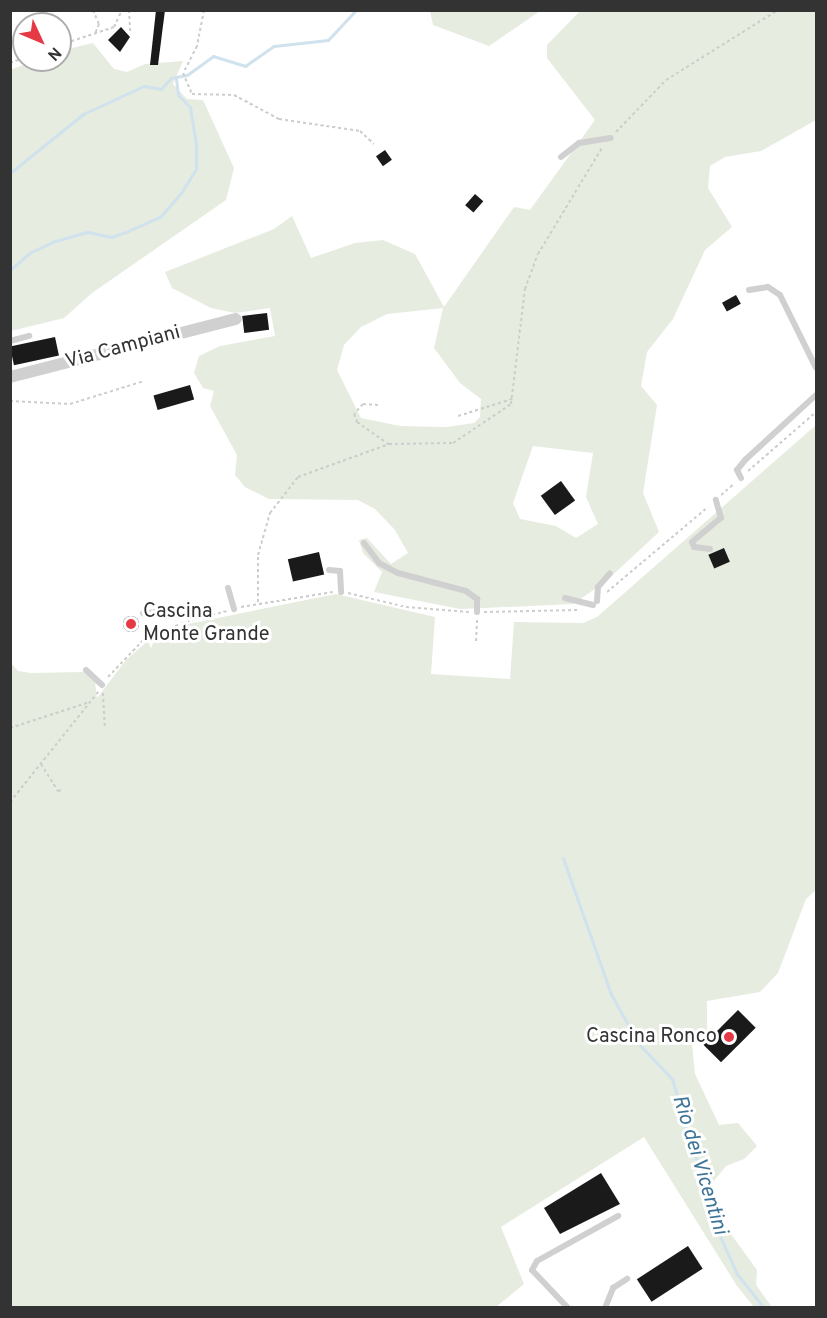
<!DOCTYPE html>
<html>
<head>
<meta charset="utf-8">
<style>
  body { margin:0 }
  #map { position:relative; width:827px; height:1318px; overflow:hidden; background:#fff; font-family:Overpass,sans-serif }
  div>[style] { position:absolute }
  .green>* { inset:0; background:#e6ecdf }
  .stream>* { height:3px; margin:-1.5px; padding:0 1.5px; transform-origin:1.5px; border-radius:1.5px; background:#cfe2ee }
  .building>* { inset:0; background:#1a1a1a; transform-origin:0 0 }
  .round { border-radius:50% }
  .path>* { height:2px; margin-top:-1px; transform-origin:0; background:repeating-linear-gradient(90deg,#cdcdcd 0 3px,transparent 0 6px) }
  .lane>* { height:6px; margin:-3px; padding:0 3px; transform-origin:3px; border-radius:3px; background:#d0d0d0 }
  .street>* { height:12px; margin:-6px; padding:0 6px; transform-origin:6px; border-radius:6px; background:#d0d0d0 }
  .dots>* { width:16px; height:16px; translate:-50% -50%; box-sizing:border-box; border:3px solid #fff; border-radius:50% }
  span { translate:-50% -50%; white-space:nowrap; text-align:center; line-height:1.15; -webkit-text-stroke:6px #fff; paint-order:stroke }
  .street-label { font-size:20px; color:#333 }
  .poi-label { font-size:20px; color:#333 }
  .left { translate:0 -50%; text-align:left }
  .right { translate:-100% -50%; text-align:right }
  .water-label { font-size:21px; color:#3f7597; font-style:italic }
  .frame { position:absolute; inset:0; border:12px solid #333; pointer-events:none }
  .north { position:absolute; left:12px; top:12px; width:60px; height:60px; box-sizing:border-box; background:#fff; border:2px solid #adadad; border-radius:50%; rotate:134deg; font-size:16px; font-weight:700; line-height:24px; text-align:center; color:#333 }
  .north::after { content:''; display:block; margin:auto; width:21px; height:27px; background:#e63946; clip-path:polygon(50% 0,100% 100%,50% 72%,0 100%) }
</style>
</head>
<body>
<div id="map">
  <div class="green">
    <div style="clip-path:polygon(430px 11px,430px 10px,540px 11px,489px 46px,433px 25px)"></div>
    <div style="clip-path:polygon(evenodd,580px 11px,816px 11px,816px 120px,761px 151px,725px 157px,710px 166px,708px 188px,732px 227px,705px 250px,673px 319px,647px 352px,641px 386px,657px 405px,643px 493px,659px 532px,605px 582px,573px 604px,460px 609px,374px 592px,382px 572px,363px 553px,359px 540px,367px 538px,391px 564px,408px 553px,395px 530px,375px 509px,358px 500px,269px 499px,245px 487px,235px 475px,237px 455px,210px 406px,214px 391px,203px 388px,194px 373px,199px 356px,220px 346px,275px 336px,270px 308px,235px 313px,211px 308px,172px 288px,165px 272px,274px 229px,292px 216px,311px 258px,355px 243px,383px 240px,415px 254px,444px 307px,514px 207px,530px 210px,595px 120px,547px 58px,547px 45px,580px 11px,443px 308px,434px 348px,460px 383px,481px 399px,480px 417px,474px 423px,447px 427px,400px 426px,361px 418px,337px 370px,344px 345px,361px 327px,387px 314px,443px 308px,580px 11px,533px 446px,593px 453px,586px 497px,598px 524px,576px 538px,556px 526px,520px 519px,513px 503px,533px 446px)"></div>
    <div style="clip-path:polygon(93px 43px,114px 69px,127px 72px,145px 64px,183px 61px,173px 84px,187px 99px,203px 100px,234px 168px,226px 200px,92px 293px,64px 318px,11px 331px,10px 70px,36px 60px,60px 60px,60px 51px)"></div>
    <div style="clip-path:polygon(816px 425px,816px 890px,806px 899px,778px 973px,760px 992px,707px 1001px,707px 1032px,692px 1044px,695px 1074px,719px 1125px,738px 1123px,757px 1146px,744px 1159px,726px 1166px,709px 1187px,715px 1212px,757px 1270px,756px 1285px,772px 1307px,754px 1307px,737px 1286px,644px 1137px,501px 1227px,524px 1284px,496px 1307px,11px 1307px,10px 662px,18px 671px,31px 673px,84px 672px,95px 682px,97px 698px,126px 660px,150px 639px,188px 624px,336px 594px,435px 617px,431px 674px,510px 679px,514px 622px,583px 623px,597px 617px)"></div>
  </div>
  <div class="stream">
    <div style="left:10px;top:173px;width:94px;rotate:-38.9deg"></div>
    <div style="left:83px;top:114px;width:67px;rotate:-24.7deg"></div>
    <div style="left:144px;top:86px;width:17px;rotate:10deg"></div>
    <div style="left:161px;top:89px;width:15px;rotate:-48deg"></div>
    <div style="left:171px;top:78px;width:16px;rotate:-11deg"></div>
    <div style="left:187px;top:75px;width:32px;rotate:-36deg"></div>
    <div style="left:213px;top:56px;width:34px;rotate:17deg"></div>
    <div style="left:245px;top:66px;width:35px;rotate:-35deg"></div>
    <div style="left:274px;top:46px;width:54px;rotate:-6.3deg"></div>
    <div style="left:328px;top:40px;width:41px;rotate:-47deg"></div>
    <div style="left:10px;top:270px;width:28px;rotate:-41deg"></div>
    <div style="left:31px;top:252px;width:23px;rotate:-25deg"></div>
    <div style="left:52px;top:242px;width:37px;rotate:-16deg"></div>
    <div style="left:88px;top:232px;width:24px;rotate:12deg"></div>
    <div style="left:111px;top:237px;width:18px;rotate:-19deg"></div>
    <div style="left:128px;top:231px;width:36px;rotate:-24deg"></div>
    <div style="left:161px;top:216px;width:30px;rotate:-49deg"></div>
    <div style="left:181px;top:193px;width:28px;rotate:-58deg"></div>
    <div style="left:196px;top:169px;width:24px;rotate:-90deg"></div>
    <div style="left:196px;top:145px;width:38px;rotate:-99deg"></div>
    <div style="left:190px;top:107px;width:17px;rotate:-135deg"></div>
    <div style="left:178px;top:95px;width:17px;rotate:-97deg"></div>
    <div style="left:563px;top:858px;width:144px;rotate:70.6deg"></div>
    <div style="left:611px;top:994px;width:56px;rotate:61.1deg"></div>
    <div style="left:638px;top:1043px;width:50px;rotate:46.6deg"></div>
    <div style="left:672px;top:1079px;width:162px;rotate:73.1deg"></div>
    <div style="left:719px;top:1234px;width:44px;rotate:65.8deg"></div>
    <div style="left:737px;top:1274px;width:43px;rotate:51.5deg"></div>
  </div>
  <div class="building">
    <div style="clip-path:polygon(156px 10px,165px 10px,158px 65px,150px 65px)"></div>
    <div style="clip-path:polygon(121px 27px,130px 37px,120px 52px,108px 40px)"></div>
    <div style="left:385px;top:150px;width:12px;height:11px;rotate:55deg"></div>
    <div style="left:475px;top:194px;width:11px;height:15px;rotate:41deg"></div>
    <div style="left:736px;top:295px;width:10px;height:16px;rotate:61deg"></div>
    <div style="left:267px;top:313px;width:17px;height:25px;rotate:83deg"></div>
    <div style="left:55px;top:337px;width:19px;height:46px;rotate:78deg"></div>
    <div style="left:190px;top:385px;width:15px;height:38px;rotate:74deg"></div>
    <div style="left:561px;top:481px;width:24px;height:25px;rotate:54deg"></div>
    <div style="left:724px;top:548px;width:15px;height:17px;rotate:67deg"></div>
    <div style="left:319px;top:552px;width:23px;height:32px;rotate:77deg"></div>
    <div class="round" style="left:123px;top:616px;width:16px;height:16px"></div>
    <div style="left:738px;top:1010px;width:25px;height:49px;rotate:45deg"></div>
    <div style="clip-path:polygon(601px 1173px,620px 1204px,560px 1234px,544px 1208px)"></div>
    <div style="left:688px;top:1246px;width:27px;height:61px;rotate:57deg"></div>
  </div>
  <div class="path">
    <div style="left:45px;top:10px;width:15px;rotate:74deg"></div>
    <div style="left:93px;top:10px;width:15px;rotate:67deg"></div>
    <div style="left:99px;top:24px;width:11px;rotate:112deg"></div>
    <div style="left:129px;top:10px;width:21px;rotate:87deg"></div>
    <div style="left:204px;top:10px;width:37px;rotate:101deg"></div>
    <div style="left:197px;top:46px;width:30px;rotate:117deg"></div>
    <div style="left:183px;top:73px;width:23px;rotate:67deg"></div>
    <div style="left:192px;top:94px;width:42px;rotate:1.4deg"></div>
    <div style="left:234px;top:95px;width:51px;rotate:28.1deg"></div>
    <div style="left:279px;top:119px;width:82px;rotate:8.4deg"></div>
    <div style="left:360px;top:131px;width:19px;rotate:43deg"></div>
    <div style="left:60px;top:45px;width:57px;rotate:-18.4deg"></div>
    <div style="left:114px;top:27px;width:19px;rotate:-65deg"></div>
    <div style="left:10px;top:63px;width:15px;rotate:-20deg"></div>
    <div style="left:616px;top:132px;width:72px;rotate:-46.1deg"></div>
    <div style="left:666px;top:80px;width:132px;rotate:-32deg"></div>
    <div style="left:10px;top:401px;width:60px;rotate:2.9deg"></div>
    <div style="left:70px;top:404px;width:77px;rotate:-17.3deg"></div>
    <div style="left:378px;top:405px;width:15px;rotate:-176deg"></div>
    <div style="left:363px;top:404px;width:13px;rotate:132deg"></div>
    <div style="left:354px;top:414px;width:9px;rotate:69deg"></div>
    <div style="left:357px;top:422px;width:39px;rotate:35deg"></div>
    <div style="left:458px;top:416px;width:57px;rotate:-17.5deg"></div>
    <div style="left:748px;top:471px;width:90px;rotate:-40.9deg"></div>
    <div style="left:721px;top:495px;width:18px;rotate:-41deg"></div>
    <div style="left:607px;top:592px;width:132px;rotate:-40.1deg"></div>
    <div style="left:348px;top:593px;width:60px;rotate:13.6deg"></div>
    <div style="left:406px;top:607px;width:63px;rotate:4.5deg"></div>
    <div style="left:258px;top:602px;width:47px;rotate:-90deg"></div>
    <div style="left:258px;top:555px;width:44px;rotate:-74.1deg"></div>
    <div style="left:270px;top:513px;width:46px;rotate:-52.1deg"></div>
    <div style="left:298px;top:477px;width:97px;rotate:-19.9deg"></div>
    <div style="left:389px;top:444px;width:64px;rotate:-0.9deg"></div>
    <div style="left:453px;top:443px;width:70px;rotate:-33.9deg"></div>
    <div style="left:511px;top:404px;width:116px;rotate:-83.1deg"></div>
    <div style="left:525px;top:289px;width:37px;rotate:-70deg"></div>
    <div style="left:538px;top:254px;width:124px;rotate:-58.9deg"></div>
    <div style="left:241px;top:607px;width:93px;rotate:-9.3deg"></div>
    <div style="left:484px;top:612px;width:93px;rotate:-1.2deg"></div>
    <div style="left:212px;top:615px;width:16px;rotate:-15deg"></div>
    <div style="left:476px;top:641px;width:21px;rotate:-87deg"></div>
    <div style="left:108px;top:677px;width:57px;rotate:-46.4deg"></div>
    <div style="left:147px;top:636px;width:48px;rotate:-19.6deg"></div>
    <div style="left:103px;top:693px;width:36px;rotate:87deg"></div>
    <div style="left:10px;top:728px;width:84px;rotate:-18deg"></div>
    <div style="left:41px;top:764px;width:32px;rotate:58deg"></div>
    <div style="left:58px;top:791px;width:5px;rotate:-11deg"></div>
    <div style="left:10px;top:802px;width:141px;rotate:-51.3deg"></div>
  </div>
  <div class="lane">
    <div style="left:561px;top:157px;width:23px;rotate:-38deg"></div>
    <div style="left:579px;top:143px;width:32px;rotate:-9deg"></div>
    <div style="left:749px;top:290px;width:19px;rotate:-9deg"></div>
    <div style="left:768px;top:287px;width:14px;rotate:34deg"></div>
    <div style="left:780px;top:295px;width:81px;rotate:63.7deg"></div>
    <div style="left:10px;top:341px;width:20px;rotate:-15deg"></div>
    <div style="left:741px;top:478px;width:9px;rotate:-117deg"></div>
    <div style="left:737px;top:470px;width:13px;rotate:-51deg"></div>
    <div style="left:745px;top:460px;width:96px;rotate:-42.5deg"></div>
    <div style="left:364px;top:543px;width:25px;rotate:53deg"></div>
    <div style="left:379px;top:563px;width:21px;rotate:28deg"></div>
    <div style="left:398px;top:573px;width:70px;rotate:14.8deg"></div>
    <div style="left:466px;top:591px;width:14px;rotate:36deg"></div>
    <div style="left:477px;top:599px;width:13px;rotate:90deg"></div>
    <div style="left:710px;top:549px;width:16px;rotate:-173deg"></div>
    <div style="left:694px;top:547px;width:5px;rotate:-112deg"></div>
    <div style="left:692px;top:542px;width:38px;rotate:-40deg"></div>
    <div style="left:721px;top:518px;width:19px;rotate:-106deg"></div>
    <div style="left:329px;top:570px;width:11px;rotate:5deg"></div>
    <div style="left:340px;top:571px;width:21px;rotate:87deg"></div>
    <div style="left:228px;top:588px;width:22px;rotate:74deg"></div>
    <div style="left:565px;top:598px;width:29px;rotate:14deg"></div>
    <div style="left:597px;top:601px;width:14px;rotate:-86deg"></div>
    <div style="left:598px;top:587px;width:18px;rotate:-49deg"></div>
    <div style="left:143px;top:613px;width:49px;rotate:-3.5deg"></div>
    <div style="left:192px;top:610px;width:13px;rotate:32deg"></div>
    <div style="left:86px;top:670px;width:22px;rotate:43deg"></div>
    <div style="left:568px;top:1308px;width:52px;rotate:-133.5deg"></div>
    <div style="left:532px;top:1270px;width:10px;rotate:-61deg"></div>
    <div style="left:537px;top:1261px;width:93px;rotate:-29.1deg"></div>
    <div style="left:605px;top:1308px;width:22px;rotate:-68deg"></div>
    <div style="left:613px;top:1288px;width:17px;rotate:-33deg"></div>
  </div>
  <div class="street">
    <div style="left:10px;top:377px;width:233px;rotate:-14.4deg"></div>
  </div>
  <div class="dots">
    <div style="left:131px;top:624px;background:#e63946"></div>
    <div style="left:729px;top:1037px;background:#e63946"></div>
  </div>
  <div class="street-label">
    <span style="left:123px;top:348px;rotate:-15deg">Via Campiani</span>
  </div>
  <div class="poi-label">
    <span class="left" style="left:143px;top:624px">Cascina<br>Monte Grande</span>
    <span class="right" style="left:717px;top:1037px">Cascina Ronco</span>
  </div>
  <div class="water-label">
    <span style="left:699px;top:1165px;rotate:73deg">Rio dei Vicentini</span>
  </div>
  <div class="frame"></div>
  <div class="north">N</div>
</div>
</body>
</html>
